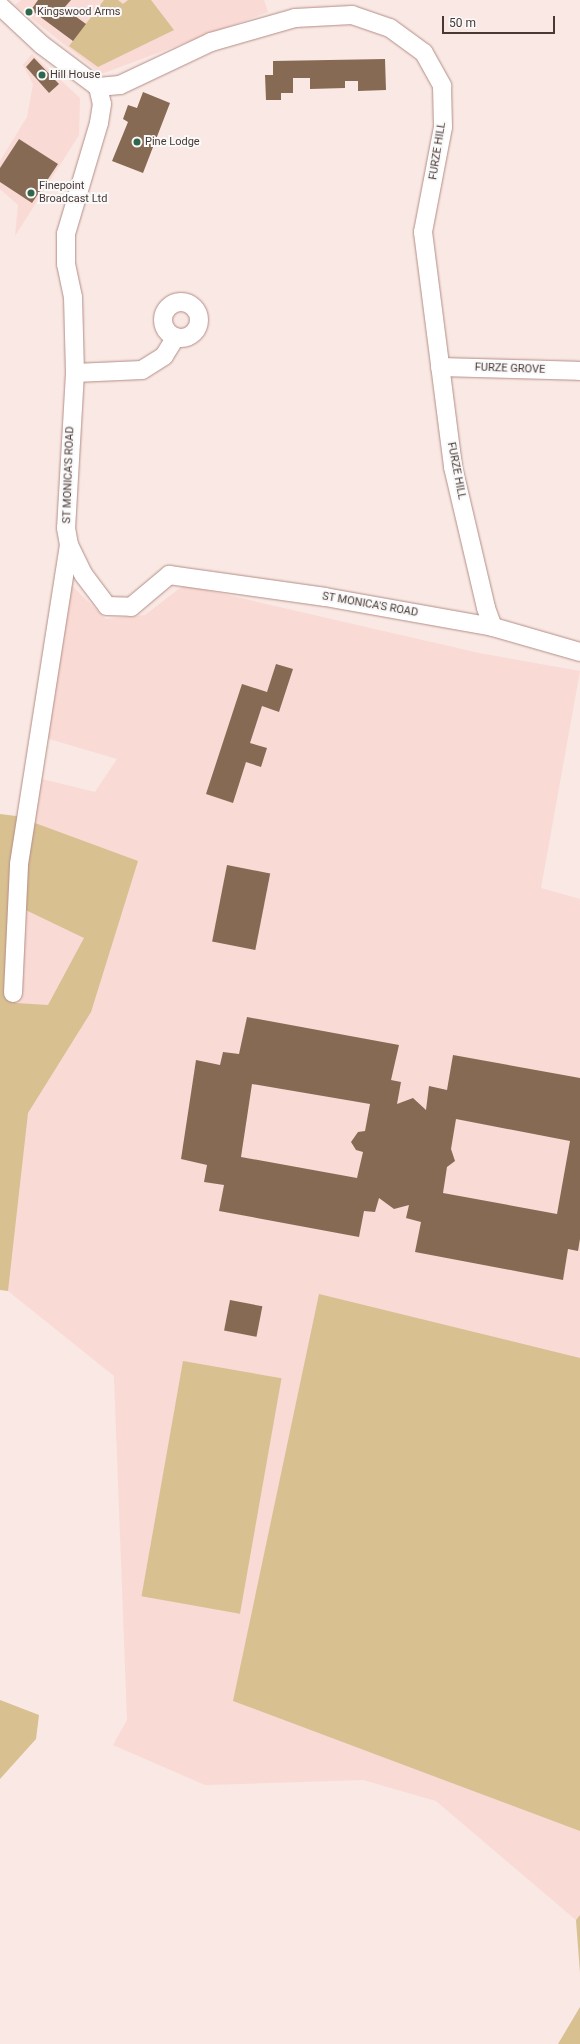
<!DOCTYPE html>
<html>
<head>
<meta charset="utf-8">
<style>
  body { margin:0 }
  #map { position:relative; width:580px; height:2044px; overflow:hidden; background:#f9e8e4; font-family:Roboto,sans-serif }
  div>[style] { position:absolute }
  .built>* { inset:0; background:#f9dad4 }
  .green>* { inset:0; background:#d8c091; transform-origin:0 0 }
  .building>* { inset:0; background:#876a54; transform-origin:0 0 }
  .roads { filter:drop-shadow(0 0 1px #b58d85) drop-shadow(0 0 1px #b58d85) }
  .street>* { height:18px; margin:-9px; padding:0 9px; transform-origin:9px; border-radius:9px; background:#fff }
  .street>.ring { margin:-9px; padding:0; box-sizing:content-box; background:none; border:18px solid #fff; border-radius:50% }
  .dots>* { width:11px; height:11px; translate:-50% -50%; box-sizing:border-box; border:2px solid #f9f9f9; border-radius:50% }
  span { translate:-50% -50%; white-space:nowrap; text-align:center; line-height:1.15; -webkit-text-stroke:4px #f9f9f9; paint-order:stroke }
  .poi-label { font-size:11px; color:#493835 }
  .left { translate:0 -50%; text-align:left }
  .street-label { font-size:11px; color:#493835 }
  .scale { position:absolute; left:442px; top:16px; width:113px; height:18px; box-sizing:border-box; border:2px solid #493835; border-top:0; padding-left:5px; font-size:12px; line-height:14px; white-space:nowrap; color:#493835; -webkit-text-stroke:3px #f9f9f9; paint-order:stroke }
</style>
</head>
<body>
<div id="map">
  <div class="built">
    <div style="clip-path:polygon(21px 0,264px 0,268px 12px,101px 74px,15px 5px)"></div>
    <div style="clip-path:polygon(32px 54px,80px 98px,79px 135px,15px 236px,18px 205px,0 189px,0 161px,27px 117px,33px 84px,23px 65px)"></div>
    <div style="clip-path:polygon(69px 583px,106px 619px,145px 615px,184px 585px,479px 653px,580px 671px,541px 888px,580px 899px,580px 1915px,576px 1920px,436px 1801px,363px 1780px,205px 1785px,113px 1745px,127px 1720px,114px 1376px,8px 1291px,1px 1001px,16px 816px,42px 779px,95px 792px,117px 759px,46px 738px)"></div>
  </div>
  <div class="green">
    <div style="clip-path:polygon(104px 0,118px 0,123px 4px,128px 0,151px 0,174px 30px,98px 67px,69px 46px)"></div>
    <div style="clip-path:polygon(evenodd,0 814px,16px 816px,138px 861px,91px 1012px,28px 1113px,8px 1291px,0 1290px,0 814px,9px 902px,84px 938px,48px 1005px,16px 1003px,5px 992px,9px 902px)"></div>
    <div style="clip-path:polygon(319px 1294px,580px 1358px,580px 1831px,233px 1701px)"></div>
    <div style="left:183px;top:1361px;width:100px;height:239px;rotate:10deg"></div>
    <div style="clip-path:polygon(0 1700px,39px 1715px,36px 1739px,0 1779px)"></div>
    <div style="clip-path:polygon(580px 1915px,580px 1973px,576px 1920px)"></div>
    <div style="clip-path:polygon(580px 2007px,580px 2044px,558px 2044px)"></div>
  </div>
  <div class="building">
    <div style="clip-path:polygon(38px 0,71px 0,64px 8px,86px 24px,73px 41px,31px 10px)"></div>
    <div style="clip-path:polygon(34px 58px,59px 84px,49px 93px,26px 67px)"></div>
    <div style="clip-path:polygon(385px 59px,386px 90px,358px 91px,358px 81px,345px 81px,345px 88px,310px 89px,310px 78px,293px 78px,293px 93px,281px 93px,281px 100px,266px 100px,265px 75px,273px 75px,273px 61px)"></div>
    <div style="clip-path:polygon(143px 92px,170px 103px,143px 173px,112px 161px,128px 122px,123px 119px,128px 105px,137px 108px)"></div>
    <div style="clip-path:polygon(19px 139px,58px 164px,32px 203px,0 182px,0 168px)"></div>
    <div style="clip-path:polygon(276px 664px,293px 669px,279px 712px,262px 706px,250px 743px,267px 748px,261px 767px,246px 762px,233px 803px,206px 794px,242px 684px,267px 692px)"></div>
    <div style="left:227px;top:865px;width:44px;height:78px;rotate:11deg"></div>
    <div style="clip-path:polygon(evenodd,247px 1017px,399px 1045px,391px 1080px,401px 1082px,397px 1104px,413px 1098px,426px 1110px,429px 1086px,447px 1090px,453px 1055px,580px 1078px,580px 1239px,578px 1251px,568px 1249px,563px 1280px,415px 1252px,421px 1222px,406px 1218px,409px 1205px,394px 1209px,379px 1198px,375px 1212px,364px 1211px,359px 1237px,219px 1211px,224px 1185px,204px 1182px,207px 1165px,181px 1159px,196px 1060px,220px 1065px,223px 1052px,239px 1054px,247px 1017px,252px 1084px,370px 1104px,365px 1131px,358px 1132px,351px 1142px,356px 1150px,363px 1152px,357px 1178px,241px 1157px,252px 1084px,247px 1017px,456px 1119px,570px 1141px,557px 1214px,443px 1193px,447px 1167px,455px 1161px,451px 1149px,456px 1119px)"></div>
    <div style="left:230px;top:1300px;width:33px;height:31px;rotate:11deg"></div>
  </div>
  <div class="roads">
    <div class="street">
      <div style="left:0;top:6px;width:57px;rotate:42.9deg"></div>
      <div style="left:42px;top:45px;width:70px;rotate:36.9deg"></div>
      <div style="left:98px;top:87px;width:22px;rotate:-5deg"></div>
      <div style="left:120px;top:85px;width:101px;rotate:-25.3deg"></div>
      <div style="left:211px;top:42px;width:87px;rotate:-15.9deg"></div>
      <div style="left:295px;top:18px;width:57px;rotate:-3deg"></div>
      <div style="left:352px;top:15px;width:40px;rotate:18.9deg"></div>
      <div style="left:390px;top:28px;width:42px;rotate:36.3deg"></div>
      <div style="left:424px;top:53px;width:38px;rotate:61deg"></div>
      <div style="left:442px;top:86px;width:41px;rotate:88.6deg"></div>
      <div style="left:443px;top:127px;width:107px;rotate:100.8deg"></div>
      <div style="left:423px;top:232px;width:237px;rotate:82.7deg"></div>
      <div style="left:453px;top:467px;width:145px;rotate:76.8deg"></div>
      <div style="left:486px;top:608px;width:20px;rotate:70deg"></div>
      <div style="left:98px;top:87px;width:17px;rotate:77deg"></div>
      <div style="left:102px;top:104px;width:19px;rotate:99deg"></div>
      <div style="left:99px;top:123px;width:116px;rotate:106.6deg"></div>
      <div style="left:66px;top:234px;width:30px;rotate:90deg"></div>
      <div style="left:66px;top:264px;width:34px;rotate:78deg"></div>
      <div style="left:73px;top:297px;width:76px;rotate:88.5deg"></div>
      <div style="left:75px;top:373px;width:155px;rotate:93.3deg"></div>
      <div style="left:66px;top:528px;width:17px;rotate:80deg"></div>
      <div style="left:69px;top:545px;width:32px;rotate:64deg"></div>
      <div style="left:83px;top:574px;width:40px;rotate:53deg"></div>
      <div style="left:107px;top:606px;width:24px;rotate:2deg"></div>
      <div style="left:131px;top:607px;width:50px;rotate:-40.1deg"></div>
      <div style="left:169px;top:575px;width:158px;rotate:8deg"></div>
      <div style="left:325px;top:597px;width:171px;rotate:10.1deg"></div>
      <div style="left:493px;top:627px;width:91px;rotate:16deg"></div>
      <div class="ring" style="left:163px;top:302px;width:18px;height:18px"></div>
      <div style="left:440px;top:367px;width:140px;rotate:1.6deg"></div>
      <div style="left:75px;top:373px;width:67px;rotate:-2.6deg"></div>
      <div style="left:142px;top:370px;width:26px;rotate:-32deg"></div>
      <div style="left:164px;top:356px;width:22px;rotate:-58deg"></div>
      <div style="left:13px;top:993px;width:129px;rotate:-87.3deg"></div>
      <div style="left:19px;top:864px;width:323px;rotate:-81.1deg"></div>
    </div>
  </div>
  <div class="dots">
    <div style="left:29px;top:12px;background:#2f664c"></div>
    <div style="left:42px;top:75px;background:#2f664c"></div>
    <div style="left:137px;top:142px;background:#2f664c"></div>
    <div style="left:31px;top:193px;background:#2f664c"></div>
  </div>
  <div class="poi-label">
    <span class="left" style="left:37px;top:12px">Kingswood Arms</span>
    <span class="left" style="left:50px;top:75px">Hill House</span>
    <span class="left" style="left:145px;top:142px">Pine Lodge</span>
    <span class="left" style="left:39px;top:193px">Finepoint<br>Broadcast Ltd</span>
  </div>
  <div class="street-label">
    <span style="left:438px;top:151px;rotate:-81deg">FURZE HILL</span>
    <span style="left:510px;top:369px;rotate:2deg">FURZE GROVE</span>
    <span style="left:456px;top:471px;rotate:79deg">FURZE HILL</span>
    <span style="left:69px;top:475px;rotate:-88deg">ST MONICA'S ROAD</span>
    <span style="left:370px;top:605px;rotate:10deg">ST MONICA'S ROAD</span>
  </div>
  <div class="scale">50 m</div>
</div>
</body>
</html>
